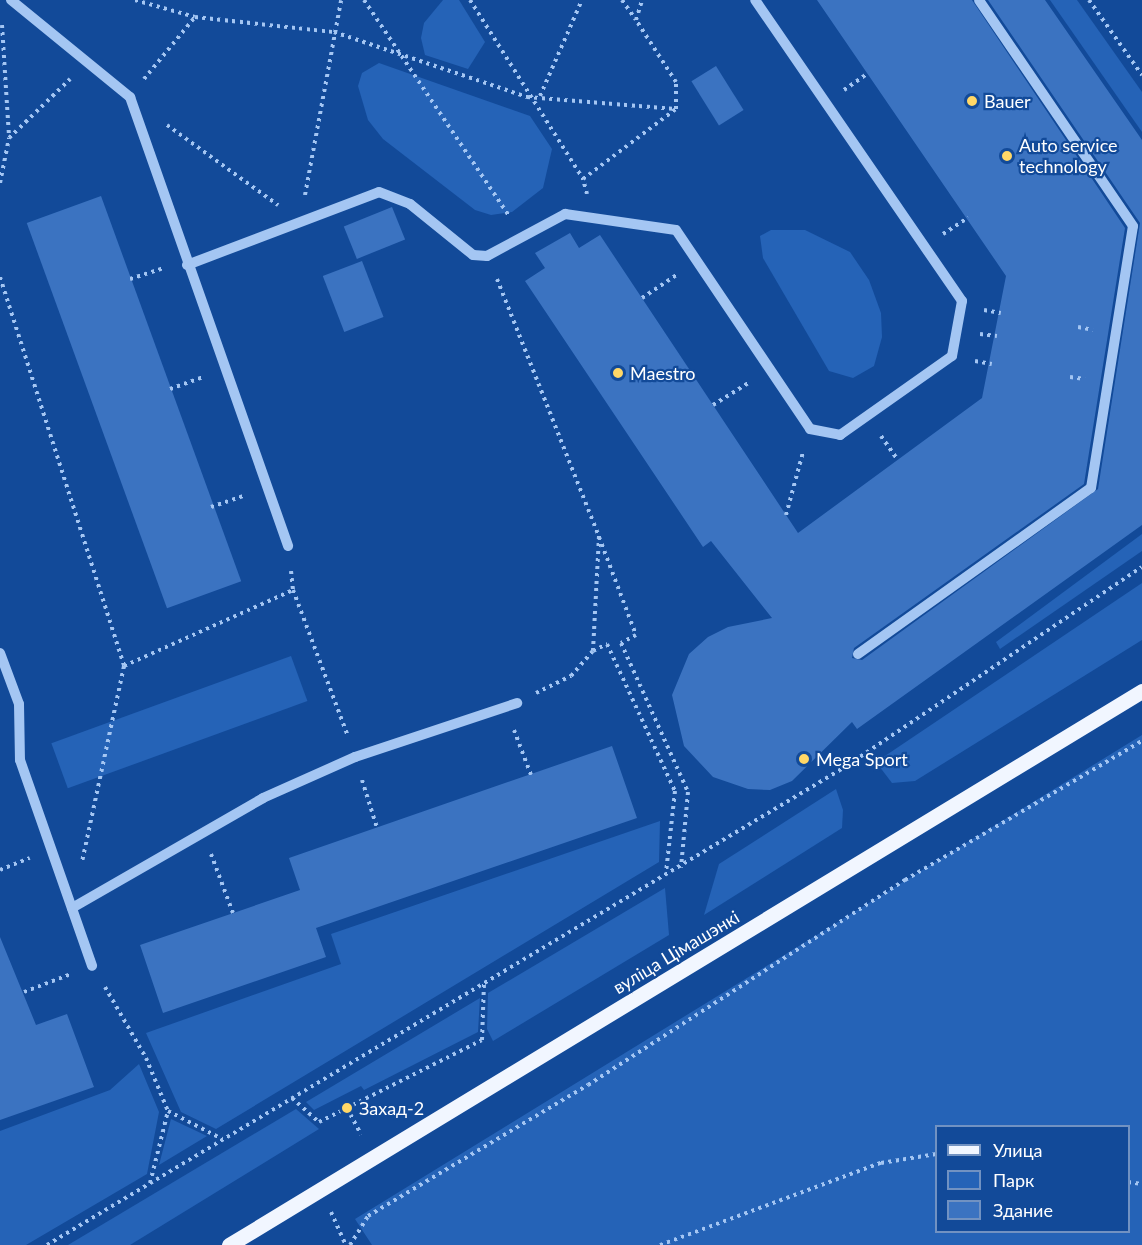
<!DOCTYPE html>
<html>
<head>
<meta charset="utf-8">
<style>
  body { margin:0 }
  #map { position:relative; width:1142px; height:1245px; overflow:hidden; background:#124a99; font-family:Lato,sans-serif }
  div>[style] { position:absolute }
  .green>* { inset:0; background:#2563b7; transform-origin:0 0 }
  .building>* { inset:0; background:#3b73c1; transform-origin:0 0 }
  .path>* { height:4px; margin-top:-2px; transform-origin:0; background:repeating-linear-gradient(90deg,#a4c6f3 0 3px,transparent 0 7.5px) }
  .minor>* { height:10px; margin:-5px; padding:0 5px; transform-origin:5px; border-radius:5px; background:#a4c6f3 }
  .major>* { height:15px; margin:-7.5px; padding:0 7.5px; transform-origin:7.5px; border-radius:7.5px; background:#f1f6ff }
  .dots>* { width:16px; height:16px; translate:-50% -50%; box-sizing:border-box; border:3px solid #124a99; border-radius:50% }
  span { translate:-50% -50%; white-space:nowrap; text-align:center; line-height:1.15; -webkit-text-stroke:4.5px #124a99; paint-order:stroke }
  .poi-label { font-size:18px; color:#fff }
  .left { translate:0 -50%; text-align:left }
  .street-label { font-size:18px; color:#fff }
  .legend { position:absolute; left:935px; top:1125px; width:195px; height:108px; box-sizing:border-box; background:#124a99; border:2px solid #7192c2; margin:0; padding:8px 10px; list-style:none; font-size:18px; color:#fff }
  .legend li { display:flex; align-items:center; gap:12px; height:30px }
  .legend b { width:30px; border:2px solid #7192c2 }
</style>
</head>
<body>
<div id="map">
  <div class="green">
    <div style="clip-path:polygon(443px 0,459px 0,485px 42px,468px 69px,425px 55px,421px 38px,424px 23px)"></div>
    <div style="clip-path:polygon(1050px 0,1077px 0,1142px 92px,1142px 132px)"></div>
    <div style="clip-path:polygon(379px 63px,530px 116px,552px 149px,543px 188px,512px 212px,491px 215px,475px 210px,383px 139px,368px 120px,358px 86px,362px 73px)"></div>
    <div style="clip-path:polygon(771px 230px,805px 230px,850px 252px,869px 280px,881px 313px,882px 337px,874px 366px,853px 378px,829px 371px,763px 258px,760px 236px)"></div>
    <div style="clip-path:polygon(1142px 534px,1142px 551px,1000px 649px,996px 642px)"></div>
    <div style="clip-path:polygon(1142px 583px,1142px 640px,915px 781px,892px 783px,876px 762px)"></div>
    <div style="left:291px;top:656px;width:48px;height:255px;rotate:70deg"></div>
    <div style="clip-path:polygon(evenodd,1142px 735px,1142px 1245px,372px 1245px,355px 1219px,1142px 735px,936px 1126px,1128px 1126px,1128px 1232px,936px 1232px,936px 1126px)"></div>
    <div style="clip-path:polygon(836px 789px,843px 810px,842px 828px,704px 915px,719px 864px)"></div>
    <div style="clip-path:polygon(660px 821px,659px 862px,216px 1129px,181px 1112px,146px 1033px,341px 964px,331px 934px)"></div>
    <div style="clip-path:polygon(665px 888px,669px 935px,493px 1041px,487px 1029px,488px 993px)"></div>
    <div style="clip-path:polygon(480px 998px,478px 1032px,364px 1090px,361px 1086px,314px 1110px,306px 1102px)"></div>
    <div style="clip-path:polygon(139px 1064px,159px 1112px,147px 1174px,26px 1245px,0 1245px,0 1131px,110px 1090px)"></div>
    <div style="clip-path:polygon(296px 1109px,319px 1129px,130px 1245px,68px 1245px)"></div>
    <div style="clip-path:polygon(171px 1119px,207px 1136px,159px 1165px)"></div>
  </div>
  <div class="building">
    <div style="clip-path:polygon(817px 0,972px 0,1125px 228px,1084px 484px,854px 648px,852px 658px,862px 660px,1098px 489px,1140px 223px,988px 0,1045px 0,1142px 140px,1142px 525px,857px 729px,852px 722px,792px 781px,770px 790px,748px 789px,713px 777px,684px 746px,672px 695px,689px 654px,708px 637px,728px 627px,772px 618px,711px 541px,703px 547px,525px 281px,545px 268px,535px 253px,570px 233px,579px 248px,600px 235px,798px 533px,982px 398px,1006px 276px)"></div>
    <div style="left:716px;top:66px;width:52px;height:29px;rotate:58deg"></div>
    <div style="left:101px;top:196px;width:410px;height:79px;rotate:70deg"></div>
    <div style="left:392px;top:207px;width:35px;height:52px;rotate:68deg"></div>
    <div style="left:362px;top:261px;width:60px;height:42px;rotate:69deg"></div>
    <div style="clip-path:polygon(612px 746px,637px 818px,316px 928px,326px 957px,163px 1013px,140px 945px,300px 890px,289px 858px)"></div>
    <div style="clip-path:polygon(0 937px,36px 1025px,67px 1014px,94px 1087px,0 1120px)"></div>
  </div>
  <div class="path">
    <div style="left:135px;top:0;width:62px;rotate:15.8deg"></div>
    <div style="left:195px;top:17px;width:140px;rotate:6.2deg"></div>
    <div style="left:334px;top:32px;width:204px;rotate:18.6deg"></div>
    <div style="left:527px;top:97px;width:149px;rotate:4.6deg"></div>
    <div style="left:364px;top:0;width:260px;rotate:56.1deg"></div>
    <div style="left:470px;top:0;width:212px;rotate:57.7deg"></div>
    <div style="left:622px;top:0;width:24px;rotate:55deg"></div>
    <div style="left:636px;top:20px;width:21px;rotate:-73deg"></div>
    <div style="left:1089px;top:0;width:92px;rotate:54.8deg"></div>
    <div style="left:2px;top:25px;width:112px;rotate:86.4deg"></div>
    <div style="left:144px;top:79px;width:80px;rotate:-50.6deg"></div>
    <div style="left:844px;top:90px;width:29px;rotate:-35deg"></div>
    <div style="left:540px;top:96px;width:105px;rotate:-66.4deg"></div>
    <div style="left:167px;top:125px;width:137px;rotate:35.8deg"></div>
    <div style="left:0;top:183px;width:46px;rotate:-78.7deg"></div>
    <div style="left:9px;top:138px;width:85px;rotate:-44deg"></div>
    <div style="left:587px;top:194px;width:16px;rotate:-105deg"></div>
    <div style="left:583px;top:179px;width:116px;rotate:-37deg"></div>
    <div style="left:676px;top:109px;width:27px;rotate:-90deg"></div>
    <div style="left:676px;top:82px;width:74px;rotate:-122.8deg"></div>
    <div style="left:305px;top:195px;width:198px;rotate:-79.5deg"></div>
    <div style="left:943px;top:234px;width:30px;rotate:-33deg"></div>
    <div style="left:0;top:277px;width:408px;rotate:72.3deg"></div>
    <div style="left:124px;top:666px;width:200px;rotate:102.1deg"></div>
    <div style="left:130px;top:279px;width:36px;rotate:-18deg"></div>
    <div style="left:497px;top:279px;width:277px;rotate:68.4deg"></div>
    <div style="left:599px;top:536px;width:115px;rotate:93deg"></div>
    <div style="left:642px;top:298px;width:43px;rotate:-33.7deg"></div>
    <div style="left:984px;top:310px;width:17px;rotate:10deg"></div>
    <div style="left:1078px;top:327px;width:15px;rotate:11deg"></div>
    <div style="left:980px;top:334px;width:17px;rotate:7deg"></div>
    <div style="left:975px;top:361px;width:17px;rotate:10deg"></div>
    <div style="left:1070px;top:377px;width:15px;rotate:8deg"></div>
    <div style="left:170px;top:389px;width:35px;rotate:-20deg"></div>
    <div style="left:713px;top:405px;width:44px;rotate:-31.9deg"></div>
    <div style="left:881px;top:436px;width:29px;rotate:55deg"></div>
    <div style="left:211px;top:507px;width:36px;rotate:-19deg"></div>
    <div style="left:786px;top:515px;width:65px;rotate:-74.9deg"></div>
    <div style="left:599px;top:537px;width:105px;rotate:69.3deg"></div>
    <div style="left:636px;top:635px;width:17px;rotate:152deg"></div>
    <div style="left:621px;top:643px;width:163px;rotate:65.8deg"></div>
    <div style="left:688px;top:792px;width:76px;rotate:95.3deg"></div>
    <div style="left:291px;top:571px;width:19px;rotate:84deg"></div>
    <div style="left:293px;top:590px;width:156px;rotate:69.4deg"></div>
    <div style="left:124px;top:666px;width:185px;rotate:-24.2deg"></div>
    <div style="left:536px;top:693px;width:39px;rotate:-26deg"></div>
    <div style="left:571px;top:676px;width:33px;rotate:-49deg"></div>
    <div style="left:593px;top:651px;width:16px;rotate:-27deg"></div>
    <div style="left:607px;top:644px;width:162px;rotate:65.2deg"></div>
    <div style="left:675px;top:791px;width:82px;rotate:96.3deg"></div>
    <div style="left:514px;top:730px;width:48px;rotate:69.3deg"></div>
    <div style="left:362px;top:780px;width:50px;rotate:72.6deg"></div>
    <div style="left:211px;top:854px;width:63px;rotate:69.6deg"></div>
    <div style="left:0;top:870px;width:32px;rotate:-22deg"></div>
    <div style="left:105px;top:987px;width:82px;rotate:60deg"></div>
    <div style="left:146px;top:1058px;width:57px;rotate:67.5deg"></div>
    <div style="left:24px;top:992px;width:50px;rotate:-21deg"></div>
    <div style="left:292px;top:1098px;width:36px;rotate:42deg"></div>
    <div style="left:319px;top:1122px;width:182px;rotate:-26.7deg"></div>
    <div style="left:482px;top:1040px;width:57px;rotate:-88deg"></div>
    <div style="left:347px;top:1108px;width:30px;rotate:62deg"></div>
    <div style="left:1128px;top:1182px;width:14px;rotate:8deg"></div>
    <div style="left:150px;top:1183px;width:74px;rotate:-76deg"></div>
    <div style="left:168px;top:1111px;width:61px;rotate:27.4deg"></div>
    <div style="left:331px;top:1212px;width:36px;rotate:66deg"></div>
    <div style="left:47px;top:1245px;width:934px;rotate:-30.93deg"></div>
    <div style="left:848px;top:765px;width:354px;rotate:-34deg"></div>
    <div style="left:350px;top:1245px;width:34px;rotate:-58deg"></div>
    <div style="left:368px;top:1216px;width:256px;rotate:-30.8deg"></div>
    <div style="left:588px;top:1085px;width:378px;rotate:-32.9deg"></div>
    <div style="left:905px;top:880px;width:275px;rotate:-30.4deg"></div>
    <div style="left:660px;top:1245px;width:236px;rotate:-20.4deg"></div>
    <div style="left:881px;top:1163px;width:56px;rotate:-9.3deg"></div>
  </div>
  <div class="minor">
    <div style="left:11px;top:0;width:154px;rotate:39.2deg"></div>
    <div style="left:130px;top:97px;width:476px;rotate:70.6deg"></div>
    <div style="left:187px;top:265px;width:205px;rotate:-20.8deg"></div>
    <div style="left:379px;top:192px;width:33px;rotate:21deg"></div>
    <div style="left:410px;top:204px;width:81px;rotate:39deg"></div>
    <div style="left:473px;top:255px;width:14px;rotate:4deg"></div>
    <div style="left:487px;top:256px;width:89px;rotate:-28.3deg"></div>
    <div style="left:565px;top:214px;width:112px;rotate:8.2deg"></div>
    <div style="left:676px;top:230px;width:240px;rotate:56deg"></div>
    <div style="left:810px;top:429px;width:31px;rotate:11deg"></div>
    <div style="left:840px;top:435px;width:137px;rotate:-35.2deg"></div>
    <div style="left:952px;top:356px;width:56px;rotate:-79.7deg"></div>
    <div style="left:962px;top:301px;width:365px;rotate:-124.5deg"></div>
    <div style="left:0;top:653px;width:54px;rotate:69.6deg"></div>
    <div style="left:19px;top:704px;width:56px;rotate:89deg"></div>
    <div style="left:20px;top:760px;width:218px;rotate:70.7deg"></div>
    <div style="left:858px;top:654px;width:286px;rotate:-35.5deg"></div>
    <div style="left:1091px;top:488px;width:265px;rotate:-80.9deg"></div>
    <div style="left:1133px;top:226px;width:273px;rotate:-124.3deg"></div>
    <div style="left:72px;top:908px;width:220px;rotate:-29.9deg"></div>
    <div style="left:263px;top:798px;width:101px;rotate:-24deg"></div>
    <div style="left:355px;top:757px;width:171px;rotate:-18.4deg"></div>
  </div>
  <div class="major">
    <div style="left:229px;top:1245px;width:1068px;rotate:-31.25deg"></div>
  </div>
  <div class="dots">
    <div style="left:972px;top:101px;background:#ffd767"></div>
    <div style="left:1007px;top:156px;background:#ffd767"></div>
    <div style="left:618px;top:373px;background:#ffd767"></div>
    <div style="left:804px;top:759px;background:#ffd767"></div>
    <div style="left:347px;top:1108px;background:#ffd767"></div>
  </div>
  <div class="poi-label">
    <span class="left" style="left:984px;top:101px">Bauer</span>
    <span class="left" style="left:1019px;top:156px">Auto service<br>technology</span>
    <span class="left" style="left:630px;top:373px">Maestro</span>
    <span class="left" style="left:816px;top:759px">Mega Sport</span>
    <span class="left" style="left:359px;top:1108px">Захад-2</span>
  </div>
  <div class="street-label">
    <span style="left:676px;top:952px;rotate:-31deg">вуліца Цімашэнкі</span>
  </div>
  <ul class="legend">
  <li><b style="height:8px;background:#f1f6ff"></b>Улица</li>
  <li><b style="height:16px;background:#2563b7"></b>Парк</li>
  <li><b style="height:16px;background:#3b73c1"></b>Здание</li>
  </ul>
</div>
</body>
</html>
